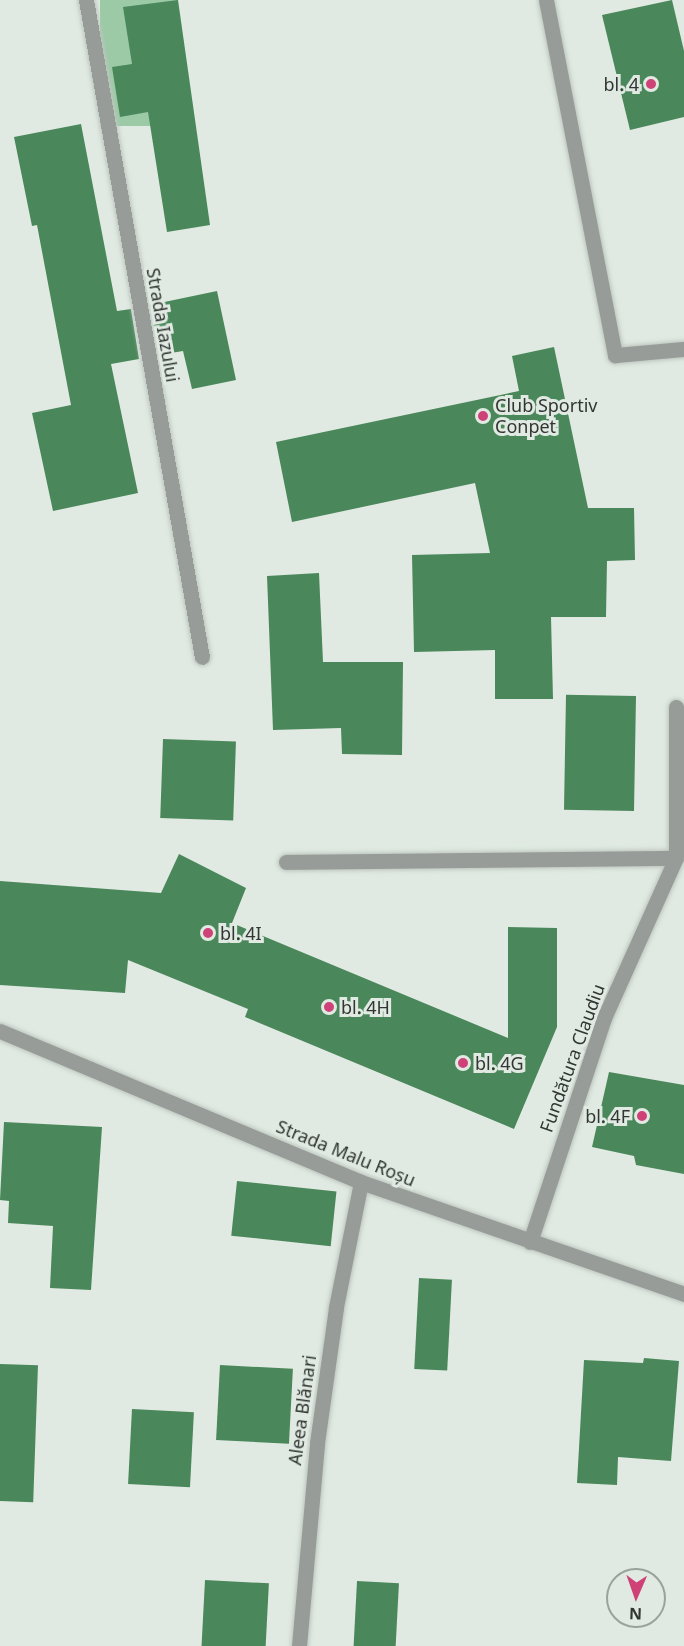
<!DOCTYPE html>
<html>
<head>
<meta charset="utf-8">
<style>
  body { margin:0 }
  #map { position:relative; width:684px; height:1646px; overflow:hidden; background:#e0eae2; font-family:"Noto Sans",sans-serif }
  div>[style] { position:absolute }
  .green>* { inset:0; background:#9ccaa6; transform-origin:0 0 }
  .building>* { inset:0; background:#4a875a; transform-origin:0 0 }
  .roads { filter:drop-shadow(0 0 2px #bdc6bf) drop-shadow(0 0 2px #bdc6bf) }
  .service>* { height:15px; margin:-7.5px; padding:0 7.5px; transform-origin:7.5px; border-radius:7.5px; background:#989c99 }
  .minor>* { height:15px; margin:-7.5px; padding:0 7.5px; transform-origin:7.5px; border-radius:7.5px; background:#989c99 }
  .tertiary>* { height:15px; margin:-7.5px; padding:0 7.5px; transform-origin:7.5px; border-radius:7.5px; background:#989c99 }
  .dots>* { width:16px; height:16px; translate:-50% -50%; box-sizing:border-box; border:3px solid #e0eae2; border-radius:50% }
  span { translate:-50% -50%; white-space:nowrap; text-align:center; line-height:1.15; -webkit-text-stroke:6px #e0eae2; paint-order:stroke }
  .poi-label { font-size:18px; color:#323633 }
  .right { translate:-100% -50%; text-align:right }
  .left { translate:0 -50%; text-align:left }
  .street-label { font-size:18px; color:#323633 }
  .north { position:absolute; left:606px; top:1568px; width:60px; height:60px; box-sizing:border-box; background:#e0eae2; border:2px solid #9aa29c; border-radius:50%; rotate:182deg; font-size:16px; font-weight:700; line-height:24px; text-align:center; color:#323633 }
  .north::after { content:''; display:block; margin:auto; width:21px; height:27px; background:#ce4277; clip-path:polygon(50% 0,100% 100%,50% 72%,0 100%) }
</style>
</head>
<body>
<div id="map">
  <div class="green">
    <div style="left:100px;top:0;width:78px;height:126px"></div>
  </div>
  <div class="building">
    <div style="clip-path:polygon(178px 0,210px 225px,167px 232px,148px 112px,120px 117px,112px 67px,132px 64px,123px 7px)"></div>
    <div style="clip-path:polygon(672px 0,684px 51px,684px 117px,630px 130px,602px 15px)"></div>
    <div style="clip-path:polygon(81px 124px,117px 311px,131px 309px,139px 359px,111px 364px,138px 493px,53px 511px,32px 413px,71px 405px,37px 225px,32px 226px,14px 137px)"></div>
    <div style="clip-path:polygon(217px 291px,236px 380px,192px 389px,183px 351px,159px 355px,150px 305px)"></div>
    <div style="clip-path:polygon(554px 347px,588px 508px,634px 508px,635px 560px,607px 561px,606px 617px,551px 617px,553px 699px,495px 699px,495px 650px,414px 652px,412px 555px,490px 553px,475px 483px,292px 522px,276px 442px,519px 391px,512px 356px)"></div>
    <div style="clip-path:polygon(319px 573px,323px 662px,403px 662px,402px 755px,342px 754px,341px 728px,273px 730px,267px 576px)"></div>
    <div style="left:636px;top:696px;width:115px;height:70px;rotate:91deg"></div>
    <div style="left:163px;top:739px;width:73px;height:79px;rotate:2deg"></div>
    <div style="clip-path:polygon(179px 854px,246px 888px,232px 923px,508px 1038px,508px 927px,557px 928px,557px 1027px,514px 1129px,245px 1017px,248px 1009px,128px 960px,125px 993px,0 985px,0 881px,161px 893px)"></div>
    <div style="clip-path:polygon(609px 1072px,684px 1085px,684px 1174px,636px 1165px,634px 1156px,592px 1147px)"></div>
    <div style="clip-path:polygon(4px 1122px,102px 1127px,91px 1290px,50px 1288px,53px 1226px,8px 1223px,9px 1201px,0 1200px)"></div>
    <div style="left:237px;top:1181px;width:100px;height:55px;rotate:6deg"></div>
    <div style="left:419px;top:1278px;width:33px;height:91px;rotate:3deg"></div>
    <div style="clip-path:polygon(644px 1358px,679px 1361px,671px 1461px,618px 1457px,617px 1485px,577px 1483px,584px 1360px,643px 1363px)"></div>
    <div style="left:0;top:1364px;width:38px;height:137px;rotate:2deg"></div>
    <div style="left:220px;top:1365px;width:73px;height:75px;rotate:3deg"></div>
    <div style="left:132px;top:1409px;width:62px;height:75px;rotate:3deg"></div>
    <div style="left:205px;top:1580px;width:64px;height:66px;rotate:3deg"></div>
    <div style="left:357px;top:1581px;width:42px;height:65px;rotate:3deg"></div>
  </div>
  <div class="roads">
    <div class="service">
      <div style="left:546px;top:0;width:362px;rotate:79deg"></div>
      <div style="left:615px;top:355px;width:69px;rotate:-5deg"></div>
      <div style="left:286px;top:862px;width:390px;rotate:-0.6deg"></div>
      <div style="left:530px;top:1242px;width:236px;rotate:-71.7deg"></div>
      <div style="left:604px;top:1018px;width:175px;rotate:-65.8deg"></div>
      <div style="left:676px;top:858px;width:151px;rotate:-90deg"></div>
    </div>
    <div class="minor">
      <div style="left:86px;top:0;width:667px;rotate:79.99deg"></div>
      <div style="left:299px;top:1646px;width:204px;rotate:-84.9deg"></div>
      <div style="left:317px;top:1443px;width:137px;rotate:-82deg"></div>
      <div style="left:336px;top:1307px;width:127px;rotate:-78.7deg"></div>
    </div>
    <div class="tertiary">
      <div style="left:0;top:1031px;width:391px;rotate:22.7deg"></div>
      <div style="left:361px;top:1182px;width:342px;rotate:19.1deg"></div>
    </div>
  </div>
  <div class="dots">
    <div style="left:651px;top:84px;background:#ce4277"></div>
    <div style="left:483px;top:416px;background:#ce4277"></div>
    <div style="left:208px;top:933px;background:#ce4277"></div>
    <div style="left:329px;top:1007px;background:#ce4277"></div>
    <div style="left:463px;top:1063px;background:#ce4277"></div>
    <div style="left:642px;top:1116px;background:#ce4277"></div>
  </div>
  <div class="poi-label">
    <span class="right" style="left:639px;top:84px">bl. 4</span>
    <span class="left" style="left:495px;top:416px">Club Sportiv<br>Conpet</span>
    <span class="left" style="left:220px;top:933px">bl. 4I</span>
    <span class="left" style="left:341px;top:1007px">bl. 4H</span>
    <span class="left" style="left:475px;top:1063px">bl. 4G</span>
    <span class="right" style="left:630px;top:1116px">bl. 4F</span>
  </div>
  <div class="street-label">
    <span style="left:163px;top:325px;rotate:80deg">Strada Iazului</span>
    <span style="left:572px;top:1058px;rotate:-70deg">Fundătura Claudiu</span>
    <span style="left:346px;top:1153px;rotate:22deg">Strada Malu Roșu</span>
    <span style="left:302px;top:1410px;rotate:-82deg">Aleea Blănari</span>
  </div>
  <div class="north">N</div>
</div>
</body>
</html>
